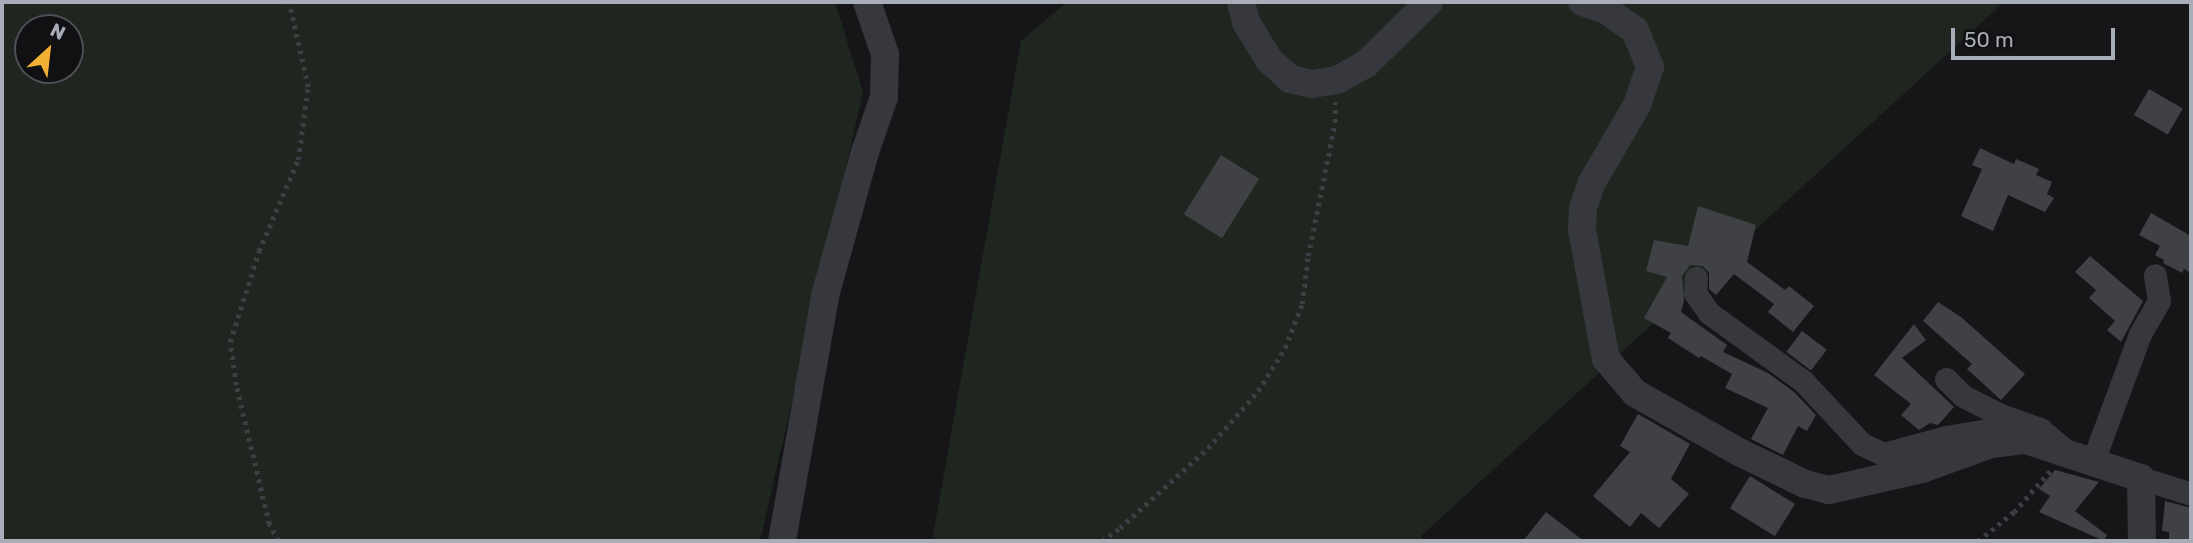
<!DOCTYPE html>
<html>
<head>
<meta charset="utf-8">
<style>
  body { margin:0 }
  #map { position:relative; width:2193px; height:543px; overflow:hidden; background:#161618; font-family:Rubik,sans-serif }
  div>[style] { position:absolute }
  .green>* { inset:0; background:#1e261f }
  .building>* { inset:0; background:#404145; transform-origin:0 0 }
  .path>* { height:4.5px; margin-top:-2.25px; transform-origin:0; background:repeating-linear-gradient(90deg,#3d3f44 0 3.5px,transparent 0 8.5px) }
  .minor>* { height:23px; margin:-11.5px; padding:0 11.5px; transform-origin:11.5px; border-radius:11.5px; background:#37383d }
  .tertiary>* { height:28px; margin:-14px; padding:0 14px; transform-origin:14px; border-radius:14px; background:#37383d }
  span { translate:-50% -50%; white-space:nowrap; text-align:center; line-height:1.15; -webkit-text-stroke:5px #111113; paint-order:stroke }
  .frame { position:absolute; inset:0; border:4px solid #a8adb8; pointer-events:none }
  .north { position:absolute; left:14px; top:14px; width:70px; height:70px; box-sizing:border-box; background:#111113; border:2px solid #4d4f55; border-radius:50%; rotate:27deg; font-size:19px; font-weight:700; line-height:28px; text-align:center; color:#a8adb8 }
  .north::after { content:''; display:block; margin:auto; width:24px; height:32px; background:#f2b134; clip-path:polygon(50% 0,100% 100%,50% 72%,0 100%) }
  .scale { position:absolute; left:1951px; top:28px; width:164px; height:32px; box-sizing:border-box; border:4px solid #a8adb8; border-top:0; padding-left:9px; font-size:21px; line-height:24px; white-space:nowrap; color:#a8adb8; -webkit-text-stroke:5px #111113; paint-order:stroke }
</style>
</head>
<body>
<div id="map">
  <div class="green">
    <div style="clip-path:polygon(evenodd,2px 2px,835px 2px,863px 92px,760px 541px,2px 541px,2px 2px,28px 28px,70px 28px,70px 70px,28px 70px,28px 28px)"></div>
    <div style="clip-path:polygon(1067px 2px,2004px 2px,1421px 536px,1424px 541px,932px 541px,1021px 41px)"></div>
  </div>
  <div class="building">
    <div style="left:2149px;top:89px;width:39px;height:30px;rotate:30deg"></div>
    <div style="clip-path:polygon(1980px 148px,2014px 164px,2016px 159px,2039px 169px,2036px 175px,2052px 182px,2047px 194px,2054px 198px,2045px 212px,2008px 195px,1993px 231px,1961px 216px,1982px 169px,1972px 165px)"></div>
    <div style="left:1221px;top:155px;width:45px;height:70px;rotate:32deg"></div>
    <div style="clip-path:polygon(1698px 206px,1756px 225px,1747px 262px,1785px 290px,1789px 286px,1814px 306px,1793px 332px,1768px 312px,1774px 304px,1734px 274px,1716px 295px,1709px 289px,1709px 272px,1703px 266px,1690px 265px,1682px 276px,1684px 301px,1681px 312px,1727px 345px,1723px 352px,1768px 373px,1794px 392px,1816px 415px,1807px 431px,1798px 426px,1783px 455px,1751px 439px,1768px 408px,1725px 388px,1732px 374px,1701px 356px,1699px 358px,1668px 338px,1671px 333px,1644px 318px,1667px 277px,1646px 271px,1654px 240px,1688px 246px)"></div>
    <div style="clip-path:polygon(2151px 213px,2191px 236px,2191px 273px,2184px 269px,2182px 273px,2163px 263px,2164px 260px,2155px 255px,2160px 246px,2139px 235px)"></div>
    <div style="clip-path:polygon(2090px 256px,2143px 301px,2121px 342px,2107px 330px,2115px 321px,2089px 298px,2096px 290px,2075px 272px)"></div>
    <div style="clip-path:polygon(1938px 302px,1961px 317px,2025px 374px,2001px 400px,1967px 369px,1972px 364px,1923px 321px)"></div>
    <div style="clip-path:polygon(1914px 324px,1926px 340px,1902px 358px,1954px 407px,1938px 425px,1930px 423px,1919px 430px,1901px 415px,1911px 404px,1874px 375px)"></div>
    <div style="left:1802px;top:331px;width:31px;height:26px;rotate:37deg"></div>
    <div style="clip-path:polygon(1638px 414px,1690px 444px,1671px 479px,1689px 494px,1659px 528px,1641px 513px,1630px 527px,1593px 496px,1630px 452px,1620px 446px)"></div>
    <div style="clip-path:polygon(2055px 470px,2099px 482px,2075px 511px,2107px 535px,2104px 541px,2039px 512px,2050px 496px,2039px 489px)"></div>
    <div style="left:1750px;top:476px;width:53px;height:38px;rotate:32deg"></div>
    <div style="clip-path:polygon(2165px 501px,2191px 508px,2191px 541px,2169px 539px,2169px 532px,2162px 531px)"></div>
    <div style="clip-path:polygon(1546px 512px,1584px 541px,1523px 541px)"></div>
  </div>
  <div class="path">
    <div style="left:278px;top:541px;width:19px;rotate:-118deg"></div>
    <div style="left:269px;top:524px;width:143px;rotate:-103.4deg"></div>
    <div style="left:236px;top:385px;width:43px;rotate:-97.9deg"></div>
    <div style="left:230px;top:342px;width:96px;rotate:-72.3deg"></div>
    <div style="left:259px;top:251px;width:99px;rotate:-66.8deg"></div>
    <div style="left:298px;top:160px;width:74px;rotate:-82.2deg"></div>
    <div style="left:308px;top:87px;width:87px;rotate:-102.6deg"></div>
    <div style="left:1102px;top:541px;width:22px;rotate:-36deg"></div>
    <div style="left:1120px;top:528px;width:119px;rotate:-42.3deg"></div>
    <div style="left:1208px;top:448px;width:76px;rotate:-48.7deg"></div>
    <div style="left:1258px;top:391px;width:51px;rotate:-57.9deg"></div>
    <div style="left:1285px;top:348px;width:47px;rotate:-68.9deg"></div>
    <div style="left:1302px;top:304px;width:48px;rotate:-82.9deg"></div>
    <div style="left:1308px;top:256px;width:137px;rotate:-78.6deg"></div>
    <div style="left:1335px;top:122px;width:20px;rotate:-90deg"></div>
    <div style="left:1978px;top:541px;width:46px;rotate:-38.9deg"></div>
    <div style="left:2014px;top:512px;width:55px;rotate:-48.7deg"></div>
  </div>
  <div class="minor">
    <div style="left:1696px;top:278px;width:15px;rotate:94deg"></div>
    <div style="left:1695px;top:293px;width:24px;rotate:55deg"></div>
    <div style="left:1709px;top:313px;width:116px;rotate:35.9deg"></div>
    <div style="left:1803px;top:381px;width:86px;rotate:46.9deg"></div>
    <div style="left:1862px;top:444px;width:23px;rotate:25deg"></div>
    <div style="left:1883px;top:454px;width:65px;rotate:-15.1deg"></div>
    <div style="left:1946px;top:437px;width:60px;rotate:-9.6deg"></div>
    <div style="left:2005px;top:427px;width:21px;rotate:37deg"></div>
    <div style="left:1946px;top:379px;width:24px;rotate:45deg"></div>
    <div style="left:1963px;top:396px;width:39px;rotate:27deg"></div>
    <div style="left:1998px;top:414px;width:45px;rotate:19.7deg"></div>
    <div style="left:2040px;top:429px;width:34px;rotate:40deg"></div>
    <div style="left:2093px;top:461px;width:135px;rotate:-69.7deg"></div>
    <div style="left:2140px;top:334px;width:38px;rotate:-60deg"></div>
    <div style="left:2159px;top:301px;width:26px;rotate:-99deg"></div>
    <div style="left:2141px;top:478px;width:52px;rotate:17.7deg"></div>
  </div>
  <div class="tertiary">
    <div style="left:1241px;top:2px;width:21px;rotate:76deg"></div>
    <div style="left:1246px;top:22px;width:44px;rotate:58.8deg"></div>
    <div style="left:1269px;top:60px;width:28px;rotate:42deg"></div>
    <div style="left:1290px;top:79px;width:23px;rotate:13deg"></div>
    <div style="left:1312px;top:84px;width:25px;rotate:-9deg"></div>
    <div style="left:1337px;top:80px;width:33px;rotate:-29deg"></div>
    <div style="left:1366px;top:64px;width:88px;rotate:-44.5deg"></div>
    <div style="left:1582px;top:2px;width:25px;rotate:18deg"></div>
    <div style="left:1606px;top:10px;width:35px;rotate:35deg"></div>
    <div style="left:1635px;top:30px;width:40px;rotate:68deg"></div>
    <div style="left:1650px;top:67px;width:40px;rotate:108.9deg"></div>
    <div style="left:1637px;top:105px;width:91px;rotate:120.2deg"></div>
    <div style="left:1591px;top:184px;width:25px;rotate:108deg"></div>
    <div style="left:1583px;top:208px;width:22px;rotate:93deg"></div>
    <div style="left:1582px;top:230px;width:131px;rotate:79.5deg"></div>
    <div style="left:1606px;top:359px;width:45px;rotate:49.5deg"></div>
    <div style="left:1635px;top:393px;width:120px;rotate:29.6deg"></div>
    <div style="left:1739px;top:452px;width:73px;rotate:25.9deg"></div>
    <div style="left:1805px;top:484px;width:25px;rotate:14deg"></div>
    <div style="left:1829px;top:490px;width:95px;rotate:-12.7deg"></div>
    <div style="left:1922px;top:469px;width:73px;rotate:-19.9deg"></div>
    <div style="left:1991px;top:444px;width:35px;rotate:-7deg"></div>
    <div style="left:2026px;top:440px;width:121px;rotate:18.3deg"></div>
    <div style="left:2141px;top:478px;width:63px;rotate:89.1deg"></div>
    <div style="left:782px;top:541px;width:249px;rotate:-80deg"></div>
    <div style="left:825px;top:296px;width:149px;rotate:-74.5deg"></div>
    <div style="left:865px;top:152px;width:58px;rotate:-70.9deg"></div>
    <div style="left:884px;top:97px;width:43px;rotate:-88.7deg"></div>
    <div style="left:885px;top:54px;width:55px;rotate:-109.1deg"></div>
  </div>
  <div class="frame"></div>
  <div class="north">N</div>
  <div class="scale">50 m</div>
</div>
</body>
</html>
